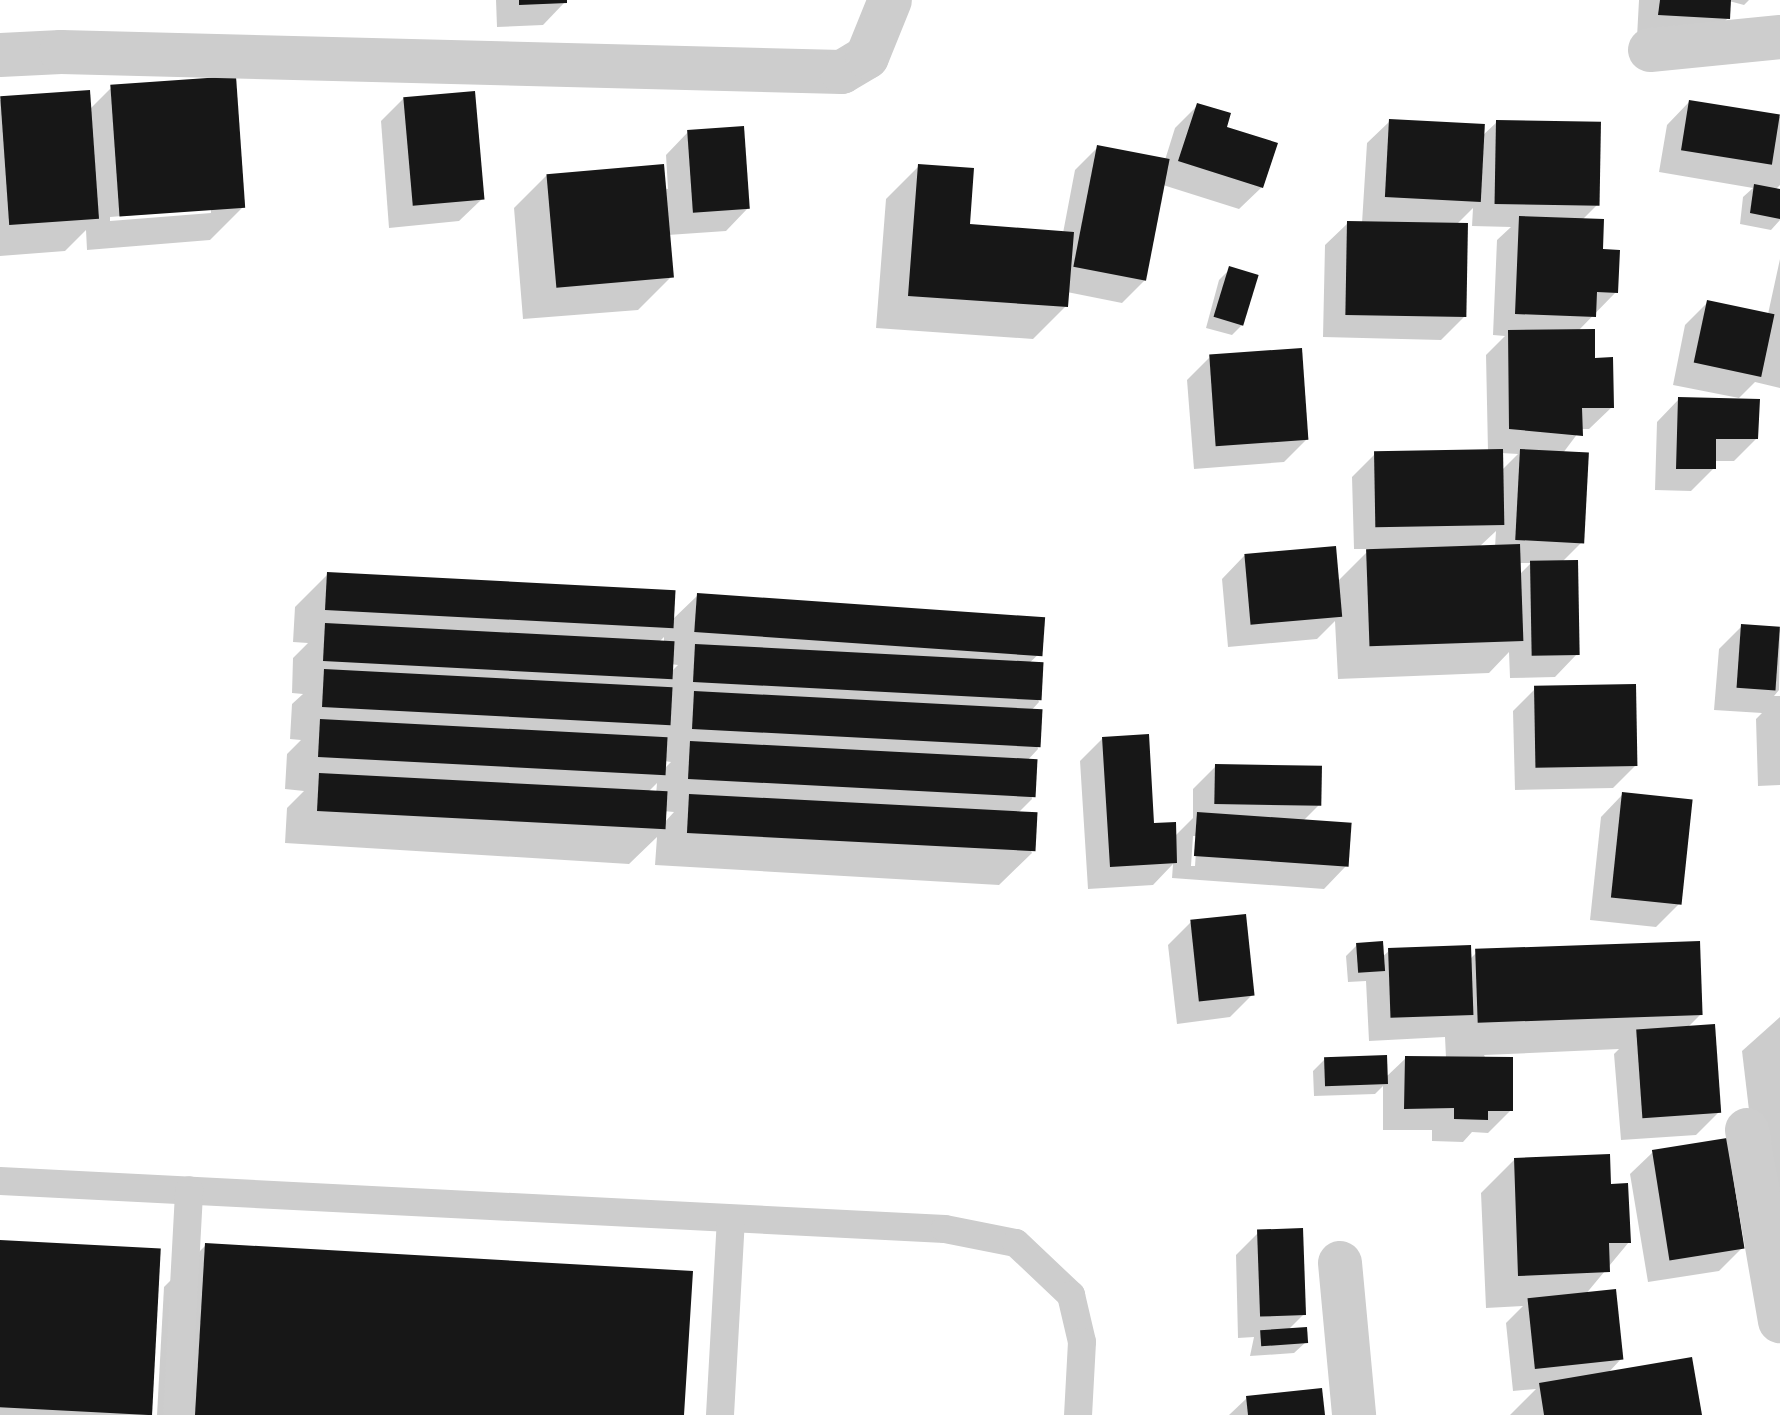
<!DOCTYPE html>
<html>
<head>
<meta charset="utf-8">
<style>
  body { margin:0 }
  #map { position:relative; width:1780px; height:1415px; overflow:hidden; background:#fff; font-family:Helvetica,sans-serif }
  div>[style] { position:absolute }
  .shadow>* { inset:0; background:#0003 }
  .building>* { inset:0; background:#171717; transform-origin:0 0 }
  .lane>* { height:28px; margin:-14px; padding:0 14px; transform-origin:14px; border-radius:14px; background:#cdcdcd }
  .street>* { height:44px; margin:-22px; padding:0 22px; transform-origin:22px; border-radius:22px; background:#cdcdcd }
  span { translate:-50% -50%; white-space:nowrap; text-align:center; line-height:1.15; -webkit-text-stroke:8px #fff; paint-order:stroke }
</style>
</head>
<body>
<div id="map">
  <div class="shadow">
    <div style="clip-path:polygon(496px 0,565px 0,565px 2px,543px 25px,497px 27px)"></div>
    <div style="clip-path:polygon(1639px 0,1749px 0,1744px 5px,1729px 1px,1728px 18px,1706px 41px,1637px 37px)"></div>
    <div style="clip-path:polygon(evenodd,111px 88px,243px 207px,210px 240px,87px 250px,86px 230px,65px 251px,0 256px,0 100px,90px 109px,111px 88px,211px 209px,211px 213px,110px 221px,110px 217px,211px 209px)"></div>
    <div style="clip-path:polygon(404px 98px,482px 199px,459px 221px,389px 228px,381px 121px)"></div>
    <div style="clip-path:polygon(1689px 102px,1780px 117px,1780px 185px,1775px 190px,1780px 191px,1780px 220px,1771px 230px,1740px 224px,1743px 197px,1753px 188px,1659px 172px,1667px 125px)"></div>
    <div style="clip-path:polygon(1198px 105px,1225px 128px,1262px 187px,1239px 209px,1163px 185px,1145px 280px,1122px 303px,1067px 292px,1066px 306px,1033px 339px,876px 328px,886px 199px,919px 166px,968px 226px,1063px 233px,1075px 170px,1098px 147px,1165px 160px,1175px 128px)"></div>
    <div style="clip-path:polygon(evenodd,1390px 121px,1482px 136px,1497px 122px,1597px 205px,1582px 220px,1601px 251px,1616px 292px,1578px 331px,1612px 407px,1589px 429px,1581px 429px,1563px 453px,1582px 542px,1561px 563px,1577px 654px,1555px 677px,1510px 678px,1509px 652px,1489px 673px,1338px 679px,1335px 621px,1317px 639px,1228px 647px,1222px 579px,1244px 556px,1337px 582px,1370px 549px,1354px 549px,1352px 477px,1375px 454px,1488px 452px,1486px 355px,1505px 336px,1493px 335px,1497px 240px,1511px 227px,1472px 226px,1473px 208px,1456px 225px,1464px 317px,1441px 340px,1323px 337px,1325px 245px,1348px 223px,1362px 223px,1367px 143px,1390px 121px,1501px 453px,1518px 454px,1501px 471px,1501px 453px,1390px 121px,1496px 531px,1495px 547px,1479px 547px,1496px 531px,1390px 121px,1519px 563px,1531px 563px,1519px 575px,1519px 563px)"></div>
    <div style="clip-path:polygon(688px 132px,748px 208px,726px 231px,668px 235px,671px 277px,638px 310px,523px 319px,514px 208px,547px 175px,668px 189px,666px 155px)"></div>
    <div style="clip-path:polygon(1780px 259px,1780px 388px,1755px 382px,1739px 398px,1673px 385px,1685px 325px,1708px 302px,1768px 314px)"></div>
    <div style="clip-path:polygon(1230px 269px,1243px 324px,1232px 335px,1206px 328px,1219px 280px)"></div>
    <div style="clip-path:polygon(1209px 358px,1307px 439px,1284px 462px,1194px 469px,1187px 380px)"></div>
    <div style="clip-path:polygon(1679px 399px,1756px 439px,1734px 461px,1714px 461px,1714px 468px,1691px 491px,1655px 490px,1657px 422px)"></div>
    <div style="clip-path:polygon(evenodd,328px 574px,671px 621px,698px 595px,1041px 652px,1026px 666px,1039px 702px,1029px 713px,1038px 749px,1025px 763px,1032px 799px,1015px 816px,1032px 853px,999px 885px,655px 865px,657px 837px,629px 864px,285px 843px,287px 808px,304px 791px,285px 789px,287px 754px,301px 740px,290px 739px,292px 704px,303px 694px,292px 693px,293px 658px,308px 643px,293px 642px,295px 607px,328px 574px,664px 637px,664px 645px,656px 645px,664px 637px,328px 574px,670px 664px,678px 665px,670px 673px,670px 664px,328px 574px,664px 761px,671px 762px,663px 770px,664px 761px,328px 574px,657px 783px,656px 795px,645px 795px,657px 783px,328px 574px,663px 811px,674px 812px,663px 824px,663px 811px)"></div>
    <div style="clip-path:polygon(1742px 626px,1780px 629px,1779px 690px,1774px 696px,1780px 696px,1780px 785px,1758px 786px,1756px 719px,1762px 713px,1714px 710px,1719px 649px)"></div>
    <div style="clip-path:polygon(1535px 689px,1636px 765px,1613px 788px,1515px 790px,1513px 711px)"></div>
    <div style="clip-path:polygon(evenodd,1103px 738px,1152px 825px,1174px 837px,1193px 818px,1193px 789px,1216px 766px,1320px 804px,1302px 822px,1346px 866px,1324px 889px,1172px 878px,1173px 864px,1153px 885px,1088px 889px,1080px 761px,1103px 738px,1193px 836px,1197px 836px,1195px 866px,1191px 866px,1193px 836px)"></div>
    <div style="clip-path:polygon(1623px 794px,1679px 904px,1656px 927px,1590px 920px,1601px 817px)"></div>
    <div style="clip-path:polygon(1191px 922px,1252px 995px,1230px 1017px,1177px 1024px,1168px 945px)"></div>
    <div style="clip-path:polygon(1357px 945px,1382px 957px,1389px 951px,1470px 959px,1476px 953px,1701px 1014px,1687px 1028px,1719px 1112px,1696px 1135px,1621px 1140px,1614px 1054px,1619px 1049px,1484px 1055px,1511px 1110px,1488px 1133px,1472px 1132px,1463px 1142px,1432px 1141px,1432px 1130px,1383px 1130px,1383px 1086px,1375px 1094px,1314px 1096px,1313px 1071px,1324px 1060px,1386px 1077px,1406px 1058px,1446px 1058px,1445px 1037px,1369px 1041px,1366px 981px,1348px 982px,1346px 956px)"></div>
    <div style="clip-path:polygon(1780px 1017px,1780px 1270px,1768px 1271px,1742px 1051px)"></div>
    <div style="clip-path:polygon(1653px 1152px,1742px 1248px,1719px 1271px,1648px 1282px,1630px 1174px)"></div>
    <div style="clip-path:polygon(1514px 1160px,1609px 1186px,1629px 1242px,1585px 1295px,1621px 1359px,1608px 1373px,1700px 1415px,1510px 1415px,1536px 1389px,1513px 1391px,1506px 1323px,1523px 1306px,1486px 1308px,1481px 1193px)"></div>
    <div style="clip-path:polygon(1258px 1233px,1304px 1314px,1288px 1330px,1306px 1342px,1294px 1353px,1250px 1356px,1254px 1337px,1238px 1338px,1236px 1255px)"></div>
    <div style="clip-path:polygon(0 1242px,150px 1414px,149px 1415px,0 1415px)"></div>
    <div style="clip-path:polygon(206px 1245px,682px 1415px,157px 1415px,164px 1287px)"></div>
    <div style="clip-path:polygon(1247px 1398px,1323px 1415px,1229px 1415px)"></div>
  </div>
  <div class="building">
    <div style="clip-path:polygon(519px 0,567px 0,567px 3px,519px 5px)"></div>
    <div style="clip-path:polygon(1660px 0,1731px 0,1730px 19px,1658px 15px)"></div>
    <div style="left:236px;top:76px;width:132px;height:126px;rotate:86deg"></div>
    <div style="left:90px;top:90px;width:129px;height:90px;rotate:86deg"></div>
    <div style="left:475px;top:91px;width:109px;height:72px;rotate:85deg"></div>
    <div style="left:1689px;top:100px;width:92px;height:51px;rotate:9deg"></div>
    <div style="clip-path:polygon(1197px 103px,1231px 113px,1227px 127px,1278px 143px,1263px 188px,1178px 161px)"></div>
    <div style="left:1389px;top:119px;width:96px;height:78px;rotate:3deg"></div>
    <div style="left:1496px;top:120px;width:105px;height:84px;rotate:1deg"></div>
    <div style="left:744px;top:126px;width:83px;height:57px;rotate:86deg"></div>
    <div style="left:1097px;top:145px;width:74px;height:124px;rotate:11deg"></div>
    <div style="left:664px;top:164px;width:114px;height:118px;rotate:85deg"></div>
    <div style="clip-path:polygon(918px 164px,974px 168px,970px 224px,1074px 232px,1068px 307px,908px 296px)"></div>
    <div style="clip-path:polygon(1754px 184px,1780px 189px,1780px 219px,1750px 213px)"></div>
    <div style="clip-path:polygon(1519px 216px,1604px 219px,1603px 249px,1620px 250px,1618px 293px,1597px 292px,1596px 317px,1515px 314px)"></div>
    <div style="left:1347px;top:221px;width:121px;height:94px;rotate:1deg"></div>
    <div style="left:1229px;top:266px;width:31px;height:53px;rotate:17deg"></div>
    <div style="left:1707px;top:300px;width:69px;height:64px;rotate:12deg"></div>
    <div style="clip-path:polygon(1595px 329px,1595px 358px,1613px 357px,1614px 408px,1582px 408px,1583px 436px,1509px 429px,1508px 330px)"></div>
    <div style="left:1302px;top:348px;width:92px;height:93px;rotate:86deg"></div>
    <div style="clip-path:polygon(1678px 397px,1760px 399px,1758px 439px,1716px 439px,1716px 469px,1676px 469px)"></div>
    <div style="left:1503px;top:449px;width:76px;height:129px;rotate:89deg"></div>
    <div style="left:1520px;top:449px;width:69px;height:91px;rotate:3deg"></div>
    <div style="left:1520px;top:544px;width:97px;height:154px;rotate:88deg"></div>
    <div style="left:1336px;top:546px;width:71px;height:92px;rotate:85deg"></div>
    <div style="left:1578px;top:560px;width:95px;height:48px;rotate:89deg"></div>
    <div style="left:327px;top:572px;width:349px;height:38px;rotate:3deg"></div>
    <div style="left:697px;top:593px;width:349px;height:39px;rotate:4deg"></div>
    <div style="left:325px;top:623px;width:350px;height:38px;rotate:3deg"></div>
    <div style="left:1741px;top:624px;width:39px;height:64px;rotate:4deg"></div>
    <div style="left:695px;top:644px;width:349px;height:38px;rotate:3deg"></div>
    <div style="left:324px;top:669px;width:349px;height:38px;rotate:3deg"></div>
    <div style="left:1636px;top:684px;width:82px;height:102px;rotate:89deg"></div>
    <div style="left:694px;top:691px;width:349px;height:38px;rotate:3deg"></div>
    <div style="left:320px;top:719px;width:348px;height:38px;rotate:3deg"></div>
    <div style="clip-path:polygon(1149px 734px,1154px 823px,1176px 822px,1177px 863px,1110px 867px,1102px 737px)"></div>
    <div style="left:690px;top:741px;width:348px;height:38px;rotate:3deg"></div>
    <div style="left:1215px;top:764px;width:107px;height:40px;rotate:1deg"></div>
    <div style="left:319px;top:773px;width:349px;height:38px;rotate:3deg"></div>
    <div style="left:1622px;top:792px;width:71px;height:106px;rotate:6deg"></div>
    <div style="left:689px;top:794px;width:349px;height:39px;rotate:3deg"></div>
    <div style="left:1197px;top:812px;width:155px;height:44px;rotate:4deg"></div>
    <div style="left:1246px;top:914px;width:82px;height:56px;rotate:84deg"></div>
    <div style="left:1383px;top:941px;width:30px;height:27px;rotate:86deg"></div>
    <div style="left:1700px;top:941px;width:74px;height:225px;rotate:88deg"></div>
    <div style="left:1471px;top:945px;width:70px;height:83px;rotate:88deg"></div>
    <div style="left:1715px;top:1024px;width:89px;height:79px;rotate:86deg"></div>
    <div style="left:1387px;top:1055px;width:29px;height:63px;rotate:88deg"></div>
    <div style="clip-path:polygon(1405px 1056px,1513px 1057px,1513px 1111px,1488px 1111px,1488px 1120px,1454px 1119px,1454px 1108px,1404px 1109px)"></div>
    <div style="left:1727px;top:1138px;width:112px;height:76px;rotate:81deg"></div>
    <div style="clip-path:polygon(1610px 1154px,1611px 1184px,1628px 1183px,1631px 1243px,1609px 1243px,1610px 1272px,1518px 1276px,1514px 1158px)"></div>
    <div style="left:1303px;top:1228px;width:87px;height:46px;rotate:88deg"></div>
    <div style="left:0;top:1240px;width:161px;height:167px;rotate:3deg"></div>
    <div style="clip-path:polygon(205px 1243px,693px 1271px,684px 1415px,195px 1415px)"></div>
    <div style="left:1616px;top:1289px;width:71px;height:89px;rotate:84deg"></div>
    <div style="left:1307px;top:1327px;width:16px;height:47px;rotate:86deg"></div>
    <div style="clip-path:polygon(1692px 1357px,1702px 1415px,1544px 1415px,1539px 1383px)"></div>
    <div style="clip-path:polygon(1322px 1388px,1325px 1415px,1248px 1415px,1246px 1396px)"></div>
  </div>
  <div class="lane">
    <div style="left:0;top:1181px;width:946px;rotate:2.91deg"></div>
    <div style="left:945px;top:1229px;width:72px;rotate:11.2deg"></div>
    <div style="left:1016px;top:1243px;width:76px;rotate:43.4deg"></div>
    <div style="left:1071px;top:1295px;width:48px;rotate:76.8deg"></div>
    <div style="left:1082px;top:1342px;width:73px;rotate:93.1deg"></div>
    <div style="left:177px;top:1415px;width:225px;rotate:-86.9deg"></div>
    <div style="left:720px;top:1415px;width:196px;rotate:-86.8deg"></div>
  </div>
  <div class="street">
    <div style="left:1650px;top:50px;width:131px;rotate:-5.7deg"></div>
    <div style="left:0;top:55px;width:61px;rotate:-2.8deg"></div>
    <div style="left:61px;top:52px;width:781px;rotate:1.47deg"></div>
    <div style="left:842px;top:72px;width:29px;rotate:-31deg"></div>
    <div style="left:867px;top:57px;width:61px;rotate:-68deg"></div>
    <div style="left:1747px;top:1130px;width:194px;rotate:80.2deg"></div>
    <div style="left:1340px;top:1263px;width:153px;rotate:84.7deg"></div>
  </div>
</div>
</body>
</html>
